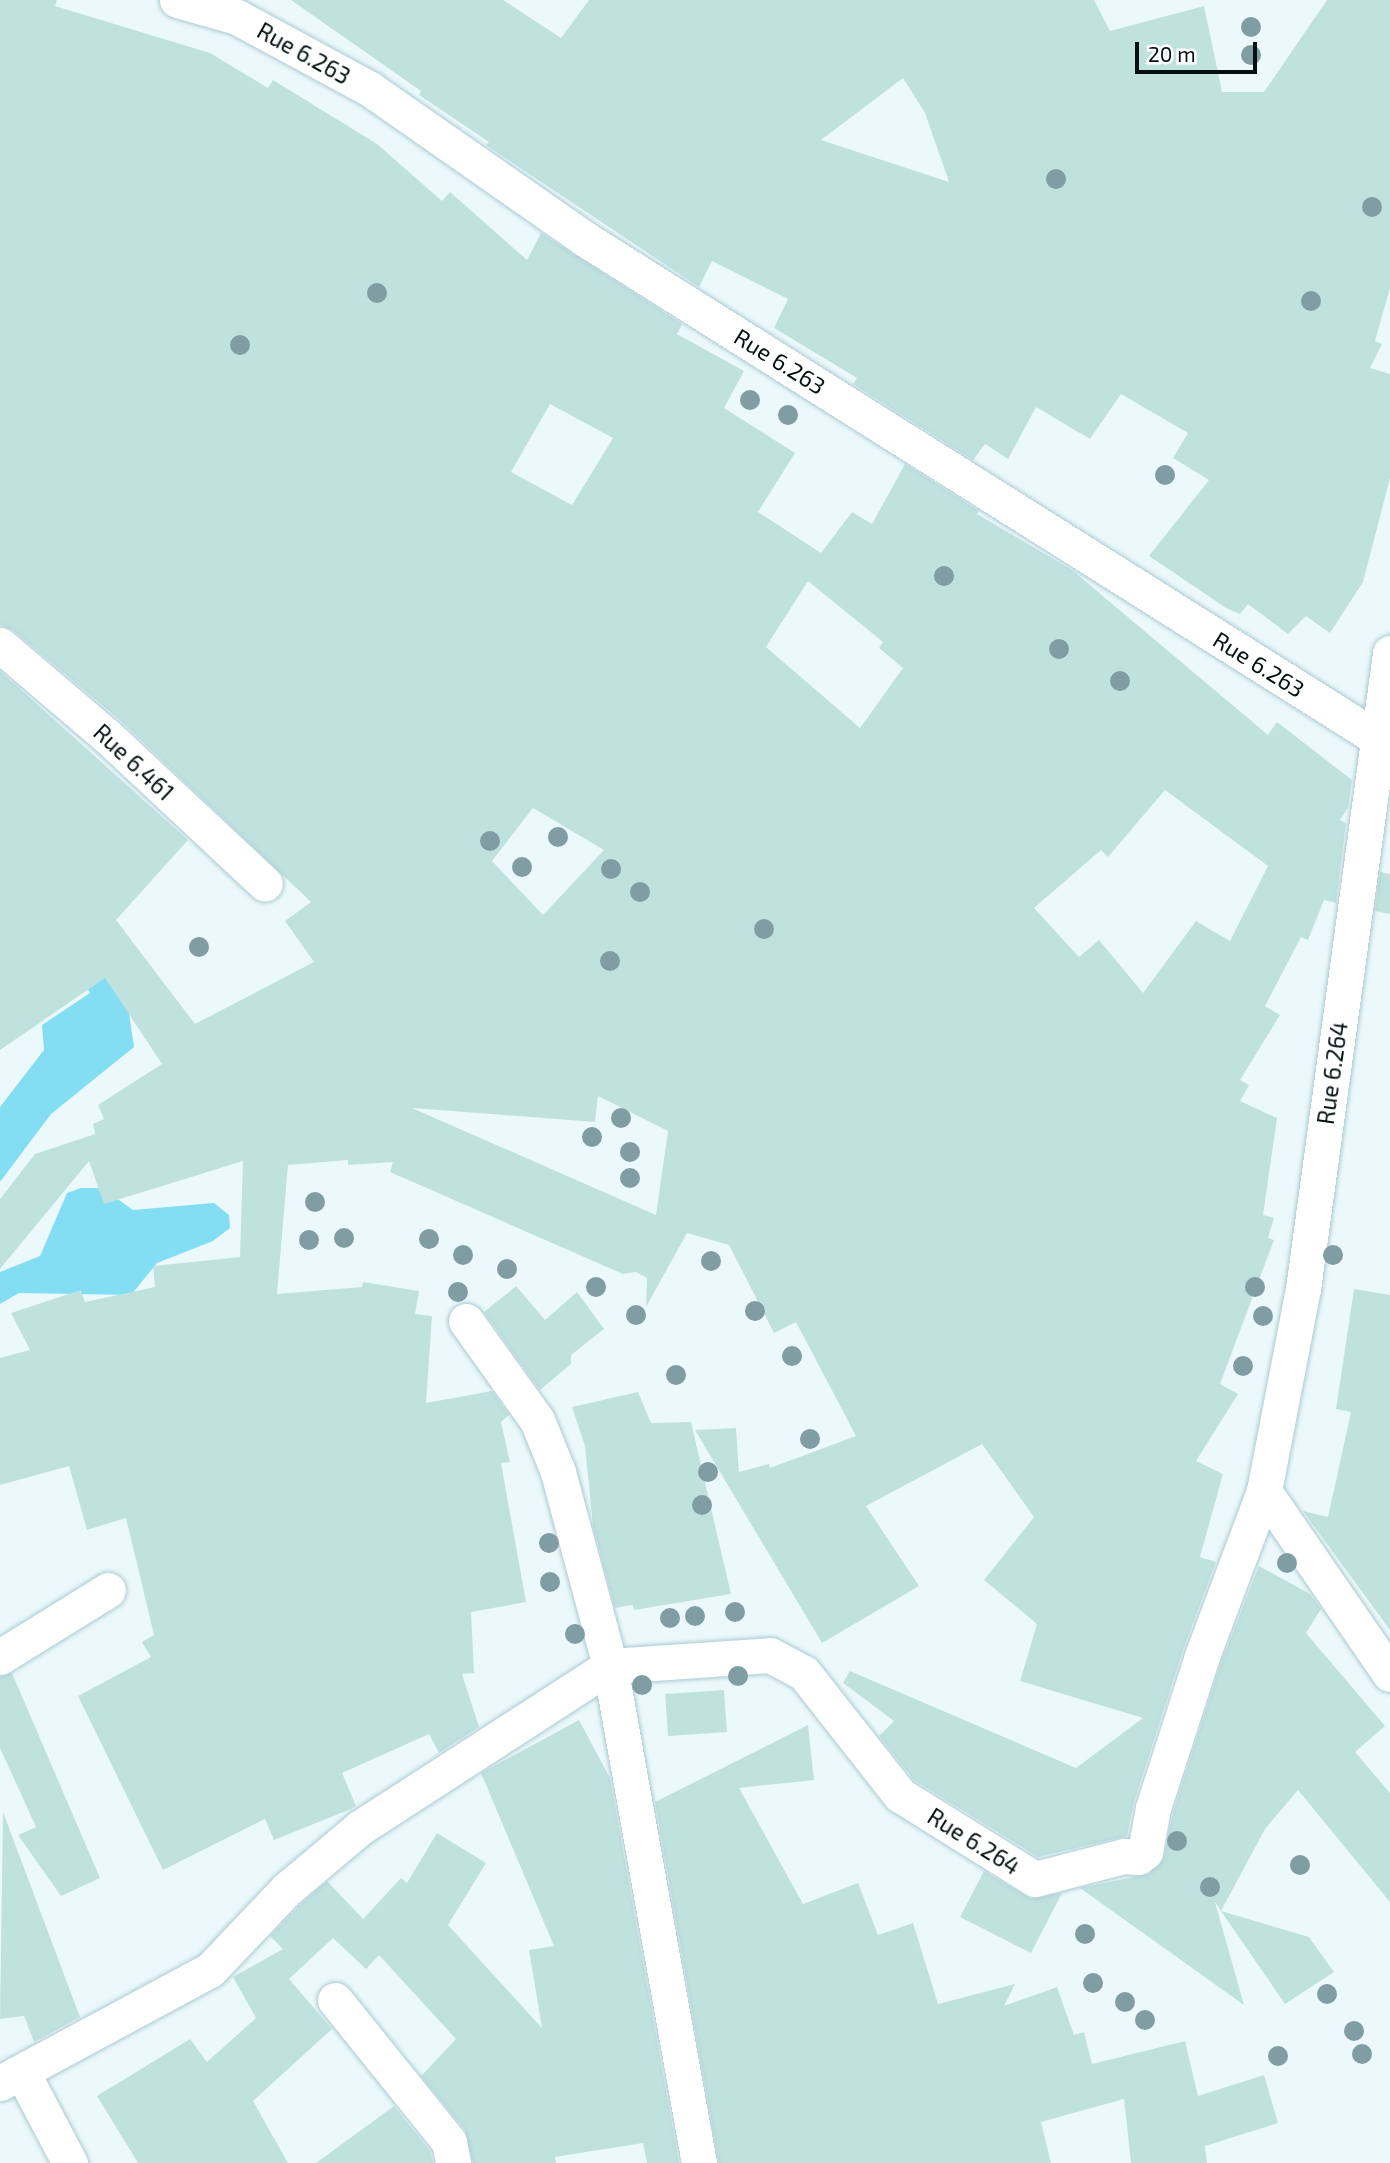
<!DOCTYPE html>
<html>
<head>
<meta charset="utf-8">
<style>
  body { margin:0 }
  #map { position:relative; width:1390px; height:2163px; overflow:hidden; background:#ecf9fc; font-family:"Exo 2",sans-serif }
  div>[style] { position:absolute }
  .green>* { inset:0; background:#83def4 }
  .building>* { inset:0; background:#c0e2df; transform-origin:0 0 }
  .roads { filter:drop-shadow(0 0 2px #aacad2) drop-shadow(0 0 2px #aacad2) }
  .street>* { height:35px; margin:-17.5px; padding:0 17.5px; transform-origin:17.5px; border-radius:17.5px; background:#fff }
  .trees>* { width:20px; height:20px; margin:-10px; border-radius:50%; background:#809da3 }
  span { translate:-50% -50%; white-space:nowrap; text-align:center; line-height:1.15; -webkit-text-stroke:7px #fff; paint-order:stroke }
  .street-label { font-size:23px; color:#040f11 }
  .scale { position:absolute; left:1135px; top:42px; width:122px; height:32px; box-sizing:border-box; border:4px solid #040f11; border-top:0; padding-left:9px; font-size:21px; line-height:24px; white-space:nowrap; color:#040f11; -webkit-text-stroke:5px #fff; paint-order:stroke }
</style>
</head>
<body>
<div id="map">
  <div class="green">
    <div style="clip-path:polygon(70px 911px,129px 1013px,134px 1047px,51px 1114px,0 1182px,0 1107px,44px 1050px,42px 1025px,90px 993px,56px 932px)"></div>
    <div style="clip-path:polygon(81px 1188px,102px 1188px,133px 1210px,214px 1203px,229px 1215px,230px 1228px,213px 1241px,157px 1263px,131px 1295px,19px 1293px,0 1304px,0 1272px,40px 1256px,67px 1193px)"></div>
  </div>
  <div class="building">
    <div style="clip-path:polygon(evenodd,0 0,57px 0,55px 6px,210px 53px,268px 88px,273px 80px,377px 144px,442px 201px,450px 192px,527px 260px,541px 233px,682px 324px,677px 334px,744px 371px,724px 408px,795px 453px,758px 512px,821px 553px,852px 512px,872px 524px,905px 464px,979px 511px,977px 514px,1072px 570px,1268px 735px,1277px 722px,1352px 780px,1348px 808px,1340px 820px,1346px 823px,1336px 903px,1324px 900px,1308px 940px,1301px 937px,1265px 1006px,1280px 1015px,1240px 1080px,1249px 1085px,1240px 1101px,1277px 1118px,1263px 1215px,1274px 1218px,1268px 1238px,1274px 1240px,1220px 1384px,1238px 1394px,1196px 1461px,1223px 1474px,1200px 1557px,1216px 1562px,1183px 1650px,1134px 1802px,1127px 1836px,1038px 1857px,914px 1780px,879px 1736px,894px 1721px,843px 1683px,850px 1671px,1076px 1768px,1143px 1718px,1020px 1681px,1037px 1624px,984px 1580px,1034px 1517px,982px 1444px,866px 1506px,919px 1586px,822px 1643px,695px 1430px,736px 1428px,739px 1472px,769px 1464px,770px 1468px,856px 1436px,796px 1322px,774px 1333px,729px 1245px,687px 1233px,646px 1307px,647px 1278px,636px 1272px,623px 1274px,390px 1172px,393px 1162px,348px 1165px,348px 1160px,288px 1165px,277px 1294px,362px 1287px,363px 1282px,419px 1291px,415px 1314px,432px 1316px,426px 1403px,492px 1391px,509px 1415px,501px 1422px,510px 1462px,501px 1463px,526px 1602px,471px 1612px,474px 1673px,462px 1674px,479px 1727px,439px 1753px,429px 1734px,342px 1773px,356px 1806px,351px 1809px,274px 1840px,265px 1819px,163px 1870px,78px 1696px,151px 1657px,142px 1642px,154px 1635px,126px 1518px,87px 1530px,69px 1466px,0 1485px,0 1358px,30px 1350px,11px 1313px,81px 1290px,85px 1302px,155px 1287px,153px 1266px,240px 1257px,243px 1161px,104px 1204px,89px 1161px,0 1269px,0 1199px,35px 1154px,95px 1134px,93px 1124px,104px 1119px,98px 1105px,162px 1064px,105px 978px,0 1050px,0 671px,188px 840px,116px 920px,195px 1024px,314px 962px,285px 921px,311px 902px,121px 721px,13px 630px,0 625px,0 0,550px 404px,613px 438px,572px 505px,511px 472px,550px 404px,0 0,808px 581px,883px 642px,879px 648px,903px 668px,860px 728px,766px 647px,808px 581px,0 0,1165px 790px,1268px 866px,1230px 941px,1196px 921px,1143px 993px,1099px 940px,1079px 957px,1034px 908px,1101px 850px,1108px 857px,1165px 790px,0 0,533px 808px,604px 850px,543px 915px,492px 861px,533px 808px,0 0,598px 1096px,668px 1131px,656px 1215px,412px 1108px,595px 1122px,598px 1096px)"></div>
    <div style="clip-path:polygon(evenodd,291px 0,503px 0,561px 38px,589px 0,1094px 0,1110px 31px,1204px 6px,1222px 92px,1264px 92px,1327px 0,1390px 0,1390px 288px,1375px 341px,1382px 344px,1370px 368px,1390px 374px,1390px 478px,1363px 582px,1330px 633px,1306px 616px,1288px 634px,1248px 604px,1240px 614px,1226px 608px,1149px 556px,1209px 480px,1173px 458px,1188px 433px,1121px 394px,1090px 439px,1036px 407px,1008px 459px,985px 444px,973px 460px,853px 384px,857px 378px,774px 328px,788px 299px,712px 261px,699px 287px,486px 145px,489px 142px,419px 95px,421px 91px,291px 0,903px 78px,925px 113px,949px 182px,821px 140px,903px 78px)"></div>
    <div style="clip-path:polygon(1380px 872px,1390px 874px,1390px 914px,1375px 911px)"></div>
    <div style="clip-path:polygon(516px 1286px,545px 1320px,577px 1292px,604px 1329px,571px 1355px,571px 1364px,540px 1390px,484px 1312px)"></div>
    <div style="clip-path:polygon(1354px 1289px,1390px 1295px,1390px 1630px,1303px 1511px,1328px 1517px,1351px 1412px,1336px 1409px)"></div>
    <div style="clip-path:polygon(638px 1392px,651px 1423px,691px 1422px,731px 1594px,634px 1610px,633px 1605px,615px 1608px,593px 1526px,585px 1446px,572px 1407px)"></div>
    <div style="clip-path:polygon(1259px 1566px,1310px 1594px,1321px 1609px,1306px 1633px,1385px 1726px,1355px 1752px,1390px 1793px,1390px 1902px,1298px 1790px,1265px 1829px,1221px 1911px,1215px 1902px,1244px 2005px,1080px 1888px,1149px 1874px,1164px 1857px,1173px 1813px,1221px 1663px)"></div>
    <div style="clip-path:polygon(12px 1673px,100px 1878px,61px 1896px,18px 1835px,36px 1827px,0 1748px,0 1677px)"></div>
    <div style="left:724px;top:1690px;width:42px;height:59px;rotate:86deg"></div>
    <div style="clip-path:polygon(579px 1720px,610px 1778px,679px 2163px,647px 2163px,643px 2143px,555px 2157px,556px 2163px,473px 2163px,465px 2130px,421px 2076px,456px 2039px,379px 1955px,366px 1969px,333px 1938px,289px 1979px,332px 2029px,253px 2101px,288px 2163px,138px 2163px,97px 2096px,190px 2039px,207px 2062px,256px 2018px,233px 1977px,283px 1949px,270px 1936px,301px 1904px,327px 1881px,363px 1919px,401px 1878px,407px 1883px,437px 1833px,486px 1863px,448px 1925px,542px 2028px,529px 1950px,554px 1946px,481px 1773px)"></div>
    <div style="clip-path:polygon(808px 1725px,814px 1780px,739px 1788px,803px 1904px,858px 1883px,878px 1935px,913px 1923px,938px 2004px,1015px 1984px,1004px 2006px,1057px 1987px,1074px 2035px,1084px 2032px,1092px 2064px,1185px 2041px,1198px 2096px,1264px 2075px,1278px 2123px,1205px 2146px,1207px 2163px,1131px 2163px,1124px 2099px,1041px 2122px,1051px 2163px,719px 2163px,655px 1802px)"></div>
    <div style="clip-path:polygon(3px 1812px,80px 2017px,34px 2042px,24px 2016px,0 2019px)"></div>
    <div style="clip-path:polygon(984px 1871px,1031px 1899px,1062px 1893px,1031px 1953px,960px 1917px)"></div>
    <div style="clip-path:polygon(1221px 1911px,1309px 1937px,1334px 1972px,1285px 2004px)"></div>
    <div style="clip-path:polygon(394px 2106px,430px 2151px,433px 2163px,316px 2163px)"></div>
  </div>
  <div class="roads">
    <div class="street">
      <div style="left:177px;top:0;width:62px;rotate:15.8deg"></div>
      <div style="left:237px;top:17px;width:151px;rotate:28.4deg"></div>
      <div style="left:370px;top:89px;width:262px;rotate:34.9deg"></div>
      <div style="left:585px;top:239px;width:936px;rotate:32.21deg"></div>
      <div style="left:0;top:645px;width:140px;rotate:40.4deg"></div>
      <div style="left:107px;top:736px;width:216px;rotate:43.1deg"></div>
      <div style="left:466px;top:1321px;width:122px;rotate:54.4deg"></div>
      <div style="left:537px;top:1420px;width:56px;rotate:68deg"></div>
      <div style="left:558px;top:1472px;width:201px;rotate:75deg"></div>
      <div style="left:610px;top:1666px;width:505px;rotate:79.85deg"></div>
      <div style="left:1264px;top:1491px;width:222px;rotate:55.5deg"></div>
      <div style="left:0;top:1657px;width:127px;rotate:-31.8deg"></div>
      <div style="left:335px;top:2000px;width:182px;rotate:51.2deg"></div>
      <div style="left:449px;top:2142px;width:21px;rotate:79deg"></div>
      <div style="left:23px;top:2074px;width:101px;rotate:62.2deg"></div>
      <div style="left:0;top:2083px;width:238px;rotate:-28.3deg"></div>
      <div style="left:210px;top:1970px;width:112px;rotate:-46.5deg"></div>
      <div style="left:287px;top:1889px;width:97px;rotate:-40deg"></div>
      <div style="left:361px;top:1827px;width:297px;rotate:-32.9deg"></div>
      <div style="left:610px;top:1666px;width:160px;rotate:-3.9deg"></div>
      <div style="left:770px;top:1655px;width:38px;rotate:28deg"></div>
      <div style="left:804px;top:1673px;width:155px;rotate:51.8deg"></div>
      <div style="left:900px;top:1795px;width:159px;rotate:31.9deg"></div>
      <div style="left:1035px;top:1879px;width:92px;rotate:-14.5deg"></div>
      <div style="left:1124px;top:1856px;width:14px;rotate:4deg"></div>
      <div style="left:1138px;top:1857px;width:9px;rotate:-36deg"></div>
      <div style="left:1145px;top:1852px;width:45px;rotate:-79.7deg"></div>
      <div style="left:1153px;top:1808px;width:160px;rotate:-72.1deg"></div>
      <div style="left:1202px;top:1656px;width:176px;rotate:-69.4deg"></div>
      <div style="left:1264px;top:1491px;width:206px;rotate:-79.1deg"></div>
      <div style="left:1303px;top:1289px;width:642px;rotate:-82.21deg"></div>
    </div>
  </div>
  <div class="trees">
    <div style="left:1251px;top:27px"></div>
    <div style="left:1251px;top:55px"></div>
    <div style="left:1056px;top:179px"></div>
    <div style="left:1372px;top:207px"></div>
    <div style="left:377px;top:293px"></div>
    <div style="left:1311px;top:301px"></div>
    <div style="left:240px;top:345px"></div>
    <div style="left:750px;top:400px"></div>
    <div style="left:788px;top:415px"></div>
    <div style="left:1165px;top:475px"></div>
    <div style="left:944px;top:576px"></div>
    <div style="left:1059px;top:649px"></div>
    <div style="left:1120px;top:681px"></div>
    <div style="left:558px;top:837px"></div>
    <div style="left:490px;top:841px"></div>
    <div style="left:522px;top:867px"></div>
    <div style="left:611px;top:869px"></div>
    <div style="left:640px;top:892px"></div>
    <div style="left:764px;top:929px"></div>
    <div style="left:199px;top:947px"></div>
    <div style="left:610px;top:961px"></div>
    <div style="left:621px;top:1118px"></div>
    <div style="left:592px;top:1137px"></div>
    <div style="left:630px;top:1152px"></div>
    <div style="left:630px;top:1178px"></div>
    <div style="left:315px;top:1202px"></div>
    <div style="left:344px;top:1238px"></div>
    <div style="left:429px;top:1239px"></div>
    <div style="left:309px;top:1240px"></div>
    <div style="left:463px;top:1255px"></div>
    <div style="left:1333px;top:1255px"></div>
    <div style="left:711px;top:1261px"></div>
    <div style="left:507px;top:1269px"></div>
    <div style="left:596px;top:1287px"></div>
    <div style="left:1255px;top:1287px"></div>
    <div style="left:458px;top:1292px"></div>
    <div style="left:755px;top:1311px"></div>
    <div style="left:636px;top:1315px"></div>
    <div style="left:1263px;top:1316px"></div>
    <div style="left:792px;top:1356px"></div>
    <div style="left:1243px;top:1366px"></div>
    <div style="left:676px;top:1375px"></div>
    <div style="left:810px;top:1439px"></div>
    <div style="left:708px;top:1472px"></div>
    <div style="left:702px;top:1505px"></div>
    <div style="left:549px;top:1543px"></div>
    <div style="left:1287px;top:1563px"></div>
    <div style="left:550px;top:1582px"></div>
    <div style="left:735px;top:1612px"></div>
    <div style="left:695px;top:1616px"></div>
    <div style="left:670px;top:1618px"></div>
    <div style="left:575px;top:1634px"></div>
    <div style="left:738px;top:1676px"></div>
    <div style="left:642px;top:1685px"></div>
    <div style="left:1177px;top:1841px"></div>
    <div style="left:1300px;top:1865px"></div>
    <div style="left:1210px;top:1887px"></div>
    <div style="left:1085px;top:1934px"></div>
    <div style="left:1093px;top:1983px"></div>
    <div style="left:1327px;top:1994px"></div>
    <div style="left:1125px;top:2002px"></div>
    <div style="left:1145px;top:2020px"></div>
    <div style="left:1354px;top:2031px"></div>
    <div style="left:1362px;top:2054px"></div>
    <div style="left:1278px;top:2056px"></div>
  </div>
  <div class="street-label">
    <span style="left:304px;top:53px;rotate:29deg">Rue 6.263</span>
    <span style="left:780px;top:361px;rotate:32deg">Rue 6.263</span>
    <span style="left:1259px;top:664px;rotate:32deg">Rue 6.263</span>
    <span style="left:134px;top:762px;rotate:43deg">Rue 6.461</span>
    <span style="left:1332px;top:1073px;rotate:-82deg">Rue 6.264</span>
    <span style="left:974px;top:1841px;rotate:32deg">Rue 6.264</span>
  </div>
  <div class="scale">20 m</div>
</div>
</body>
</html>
